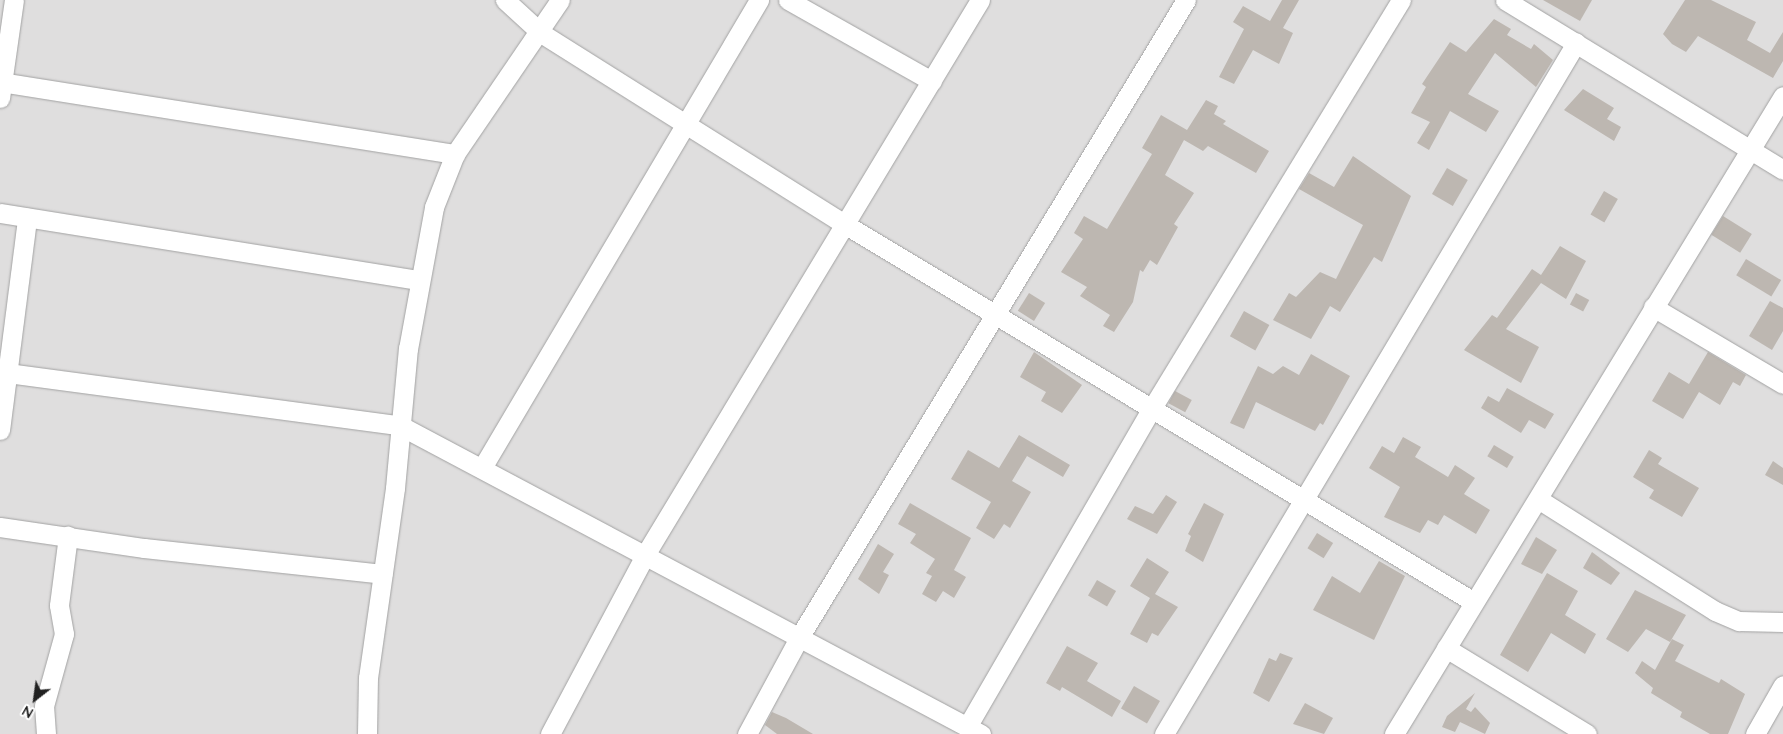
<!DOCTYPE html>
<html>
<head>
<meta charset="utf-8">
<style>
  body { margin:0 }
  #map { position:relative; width:1783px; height:734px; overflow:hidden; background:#f0ede8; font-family:Quicksand,sans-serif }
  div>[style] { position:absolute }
  .residential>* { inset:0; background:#dfdede; transform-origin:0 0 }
  .building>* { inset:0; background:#bdb7b1; transform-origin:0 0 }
  .roads { filter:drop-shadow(0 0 1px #a2a2a2) drop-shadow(0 0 1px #a2a2a2) }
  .street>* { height:19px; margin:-9.5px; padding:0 9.5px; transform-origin:9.5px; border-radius:9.5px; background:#fff }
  span { translate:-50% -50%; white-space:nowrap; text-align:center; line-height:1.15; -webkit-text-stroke:4.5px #fff; paint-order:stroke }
  .north { position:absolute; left:10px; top:674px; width:50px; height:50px; -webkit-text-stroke:4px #fff; paint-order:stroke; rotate:210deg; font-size:14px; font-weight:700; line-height:20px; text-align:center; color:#212121 }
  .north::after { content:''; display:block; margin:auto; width:18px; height:22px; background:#212121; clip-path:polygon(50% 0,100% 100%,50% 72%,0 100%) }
</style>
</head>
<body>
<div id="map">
  <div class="residential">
    <div style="left:0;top:0;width:1783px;height:734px"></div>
  </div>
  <div class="building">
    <div style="clip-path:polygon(1282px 0,1299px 0,1283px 28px,1293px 33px,1279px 64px,1253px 50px,1234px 84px,1219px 77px,1244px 29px,1233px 22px,1243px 6px,1270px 21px)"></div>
    <div style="clip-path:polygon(1543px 0,1592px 0,1580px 21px)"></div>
    <div style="clip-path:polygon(1685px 0,1711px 0,1756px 22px,1747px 40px,1770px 53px,1783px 32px,1783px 61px,1773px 78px,1698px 36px,1686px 52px,1672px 44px,1663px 34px)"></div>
    <div style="clip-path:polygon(1494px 19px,1511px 29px,1507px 35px,1531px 49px,1534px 44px,1553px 60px,1536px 87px,1495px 53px,1468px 94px,1499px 111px,1486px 132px,1450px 111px,1429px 150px,1417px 143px,1430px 122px,1411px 113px,1426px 87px,1422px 84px,1450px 42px,1466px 52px)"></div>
    <div style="clip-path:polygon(1583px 89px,1614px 108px,1607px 119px,1621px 127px,1614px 141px,1564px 110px)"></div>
    <div style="clip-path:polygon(1206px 100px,1218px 106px,1214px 114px,1226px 121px,1223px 124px,1269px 151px,1256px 173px,1208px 146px,1203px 151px,1184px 140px,1165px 175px,1194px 193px,1174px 224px,1178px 227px,1157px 265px,1150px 260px,1143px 272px,1140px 270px,1133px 302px,1114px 332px,1103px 326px,1110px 315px,1080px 296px,1087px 287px,1061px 272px,1083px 239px,1074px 233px,1084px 216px,1107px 229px,1152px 154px,1142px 148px,1161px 115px,1187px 130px)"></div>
    <div style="clip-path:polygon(1353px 156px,1411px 196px,1382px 262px,1374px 257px,1340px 312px,1330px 306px,1311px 339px,1273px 320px,1289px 293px,1296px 297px,1320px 272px,1336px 279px,1363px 225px,1299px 189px,1309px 173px,1334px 187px)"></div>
    <div style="left:1447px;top:168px;width:24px;height:30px;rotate:30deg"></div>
    <div style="left:1604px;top:191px;width:16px;height:27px;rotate:30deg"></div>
    <div style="left:1723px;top:216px;width:34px;height:22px;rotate:32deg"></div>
    <div style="clip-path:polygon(1560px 246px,1586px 261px,1566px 299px,1541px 283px,1506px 329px,1539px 347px,1521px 383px,1464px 350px,1492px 315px,1497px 318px,1532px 269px,1541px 275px)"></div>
    <div style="left:1746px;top:259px;width:41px;height:19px;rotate:31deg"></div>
    <div style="left:1029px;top:293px;width:19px;height:21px;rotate:32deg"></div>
    <div style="left:1576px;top:293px;width:15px;height:13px;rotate:28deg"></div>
    <div style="clip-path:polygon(1770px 301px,1783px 308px,1783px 331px,1772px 350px,1749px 336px)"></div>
    <div style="left:1244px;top:311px;width:29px;height:29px;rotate:29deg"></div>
    <div style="clip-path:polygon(1034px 352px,1082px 385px,1062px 413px,1041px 401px,1046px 392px,1020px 377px)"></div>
    <div style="clip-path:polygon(1708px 352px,1746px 375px,1740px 386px,1733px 382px,1720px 405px,1699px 392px,1683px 419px,1652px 401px,1669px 372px,1689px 384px)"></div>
    <div style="clip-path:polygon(1311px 354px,1350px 376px,1323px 425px,1320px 423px,1315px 431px,1256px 402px,1244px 429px,1230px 423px,1258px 366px,1273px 374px,1283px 366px,1299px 375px)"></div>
    <div style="clip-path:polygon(1507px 388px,1554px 414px,1545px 429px,1529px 420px,1521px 433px,1481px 408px,1488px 396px,1499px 402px)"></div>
    <div style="left:1175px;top:391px;width:19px;height:14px;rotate:28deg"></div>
    <div style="clip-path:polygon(1019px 435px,1070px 465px,1063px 477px,1027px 456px,1012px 481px,1031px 492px,1010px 528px,1004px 524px,994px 539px,976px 528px,991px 502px,951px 479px,968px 450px,999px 468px)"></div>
    <div style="clip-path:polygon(1403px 437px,1421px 447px,1415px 457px,1448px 477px,1455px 465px,1475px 478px,1464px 494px,1490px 510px,1476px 534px,1444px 515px,1438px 525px,1428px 520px,1420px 533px,1384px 517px,1400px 487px,1369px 468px,1382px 446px,1394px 453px)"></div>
    <div style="left:1494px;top:445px;width:23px;height:13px;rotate:31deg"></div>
    <div style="clip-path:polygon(1649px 450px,1662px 458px,1658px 464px,1699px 488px,1682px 517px,1649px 498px,1654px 490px,1633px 477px)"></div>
    <div style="clip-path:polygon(1773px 461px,1783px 468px,1783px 485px,1765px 475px)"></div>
    <div style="clip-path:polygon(1166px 495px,1177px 502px,1157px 534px,1127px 519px,1135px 506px,1153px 514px)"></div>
    <div style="clip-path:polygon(910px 503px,971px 538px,954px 570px,966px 577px,954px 598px,943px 591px,936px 602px,922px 594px,932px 576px,926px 573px,935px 559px,910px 543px,916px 534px,898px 524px)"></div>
    <div style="clip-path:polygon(1204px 503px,1224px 514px,1203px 562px,1185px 551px,1191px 536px,1188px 534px)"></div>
    <div style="left:1317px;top:533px;width:19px;height:18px;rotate:32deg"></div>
    <div style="clip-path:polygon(1536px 537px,1557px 550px,1542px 574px,1521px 564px)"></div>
    <div style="clip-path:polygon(878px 544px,894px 554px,883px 572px,889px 575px,879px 594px,858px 579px)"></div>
    <div style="clip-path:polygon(1592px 552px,1620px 573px,1611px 585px,1583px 568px)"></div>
    <div style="clip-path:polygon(1147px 558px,1169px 572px,1155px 594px,1178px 607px,1158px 636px,1152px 633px,1147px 643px,1130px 634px,1150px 598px,1130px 586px)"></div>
    <div style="clip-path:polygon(1379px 561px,1405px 576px,1374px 640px,1313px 610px,1332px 576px,1360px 593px)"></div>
    <div style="clip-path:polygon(1547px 573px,1578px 591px,1565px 615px,1596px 634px,1585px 654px,1551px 633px,1528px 672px,1500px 655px)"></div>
    <div style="left:1097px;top:580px;width:22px;height:18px;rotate:30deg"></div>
    <div style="clip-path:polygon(1635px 590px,1686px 615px,1670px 642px,1646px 629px,1628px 652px,1606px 639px)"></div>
    <div style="clip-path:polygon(1672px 639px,1684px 645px,1675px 661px,1719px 683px,1721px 679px,1745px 694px,1728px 734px,1710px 734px,1680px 717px,1682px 712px,1651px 693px,1653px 688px,1635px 673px,1642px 661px,1655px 670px)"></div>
    <div style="clip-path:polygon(1067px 646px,1098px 663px,1087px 681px,1121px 701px,1112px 717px,1062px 687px,1060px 691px,1046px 683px)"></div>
    <div style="clip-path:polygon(1280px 653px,1293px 658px,1269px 702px,1253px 693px,1269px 658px,1276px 661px)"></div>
    <div style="left:1134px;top:686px;width:30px;height:26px;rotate:30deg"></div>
    <div style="clip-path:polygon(1475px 693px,1466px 709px,1471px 712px,1475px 707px,1490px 723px,1485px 734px,1460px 722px,1455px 732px,1442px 727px,1447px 716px)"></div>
    <div style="clip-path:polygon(1305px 703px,1333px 718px,1324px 734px,1293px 724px)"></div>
    <div style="clip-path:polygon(772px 712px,786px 718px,813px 734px,777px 734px,765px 725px)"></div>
  </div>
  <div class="roads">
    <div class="street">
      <div style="left:505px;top:0;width:49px;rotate:42.5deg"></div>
      <div style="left:541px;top:33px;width:360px;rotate:32.2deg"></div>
      <div style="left:846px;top:225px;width:732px;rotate:30.98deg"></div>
      <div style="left:788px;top:0;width:165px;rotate:29.4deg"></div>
      <div style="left:1505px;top:0;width:326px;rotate:31.4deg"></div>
      <div style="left:0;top:82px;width:461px;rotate:9deg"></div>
      <div style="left:0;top:98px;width:99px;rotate:-81.9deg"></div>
      <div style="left:0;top:213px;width:424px;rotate:9.1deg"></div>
      <div style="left:1653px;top:307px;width:151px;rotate:30.6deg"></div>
      <div style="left:0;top:372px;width:403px;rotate:7.6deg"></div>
      <div style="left:399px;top:425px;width:659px;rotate:27.97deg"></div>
      <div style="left:0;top:430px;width:214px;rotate:-82.7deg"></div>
      <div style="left:482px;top:468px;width:544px;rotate:-59.38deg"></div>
      <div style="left:1538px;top:499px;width:209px;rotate:32.3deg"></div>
      <div style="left:1715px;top:611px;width:26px;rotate:23deg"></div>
      <div style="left:1739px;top:621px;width:44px;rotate:1.3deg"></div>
      <div style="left:0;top:527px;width:146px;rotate:8.3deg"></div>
      <div style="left:144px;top:548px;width:240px;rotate:6.2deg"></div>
      <div style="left:1446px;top:648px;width:165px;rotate:31.4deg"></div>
      <div style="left:967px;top:727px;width:369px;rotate:-59.9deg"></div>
      <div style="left:1152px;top:408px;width:478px;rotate:-58.6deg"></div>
      <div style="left:46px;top:734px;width:28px;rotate:-94deg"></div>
      <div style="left:44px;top:706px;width:75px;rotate:-74.5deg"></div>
      <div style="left:64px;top:634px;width:29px;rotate:-100deg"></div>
      <div style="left:59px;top:605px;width:70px;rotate:-82.6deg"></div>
      <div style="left:367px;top:734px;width:56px;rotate:-89deg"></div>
      <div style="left:368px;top:678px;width:192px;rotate:-81.9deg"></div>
      <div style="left:395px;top:488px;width:140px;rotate:-84.7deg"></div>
      <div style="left:408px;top:349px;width:144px;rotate:-79.6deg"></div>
      <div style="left:434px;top:207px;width:57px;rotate:-68.4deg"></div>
      <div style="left:455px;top:154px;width:186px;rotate:-55.7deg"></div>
      <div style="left:550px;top:734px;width:203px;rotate:-62deg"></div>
      <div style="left:645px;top:555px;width:648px;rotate:-58.88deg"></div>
      <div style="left:747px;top:734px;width:111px;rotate:-61.6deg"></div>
      <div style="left:800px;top:636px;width:744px;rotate:-58.75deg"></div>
      <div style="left:1164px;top:734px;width:805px;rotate:-59.2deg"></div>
      <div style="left:1394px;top:734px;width:747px;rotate:-58.63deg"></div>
      <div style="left:1755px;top:734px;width:56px;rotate:-60.3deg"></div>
    </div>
  </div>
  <div class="north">N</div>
</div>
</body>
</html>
